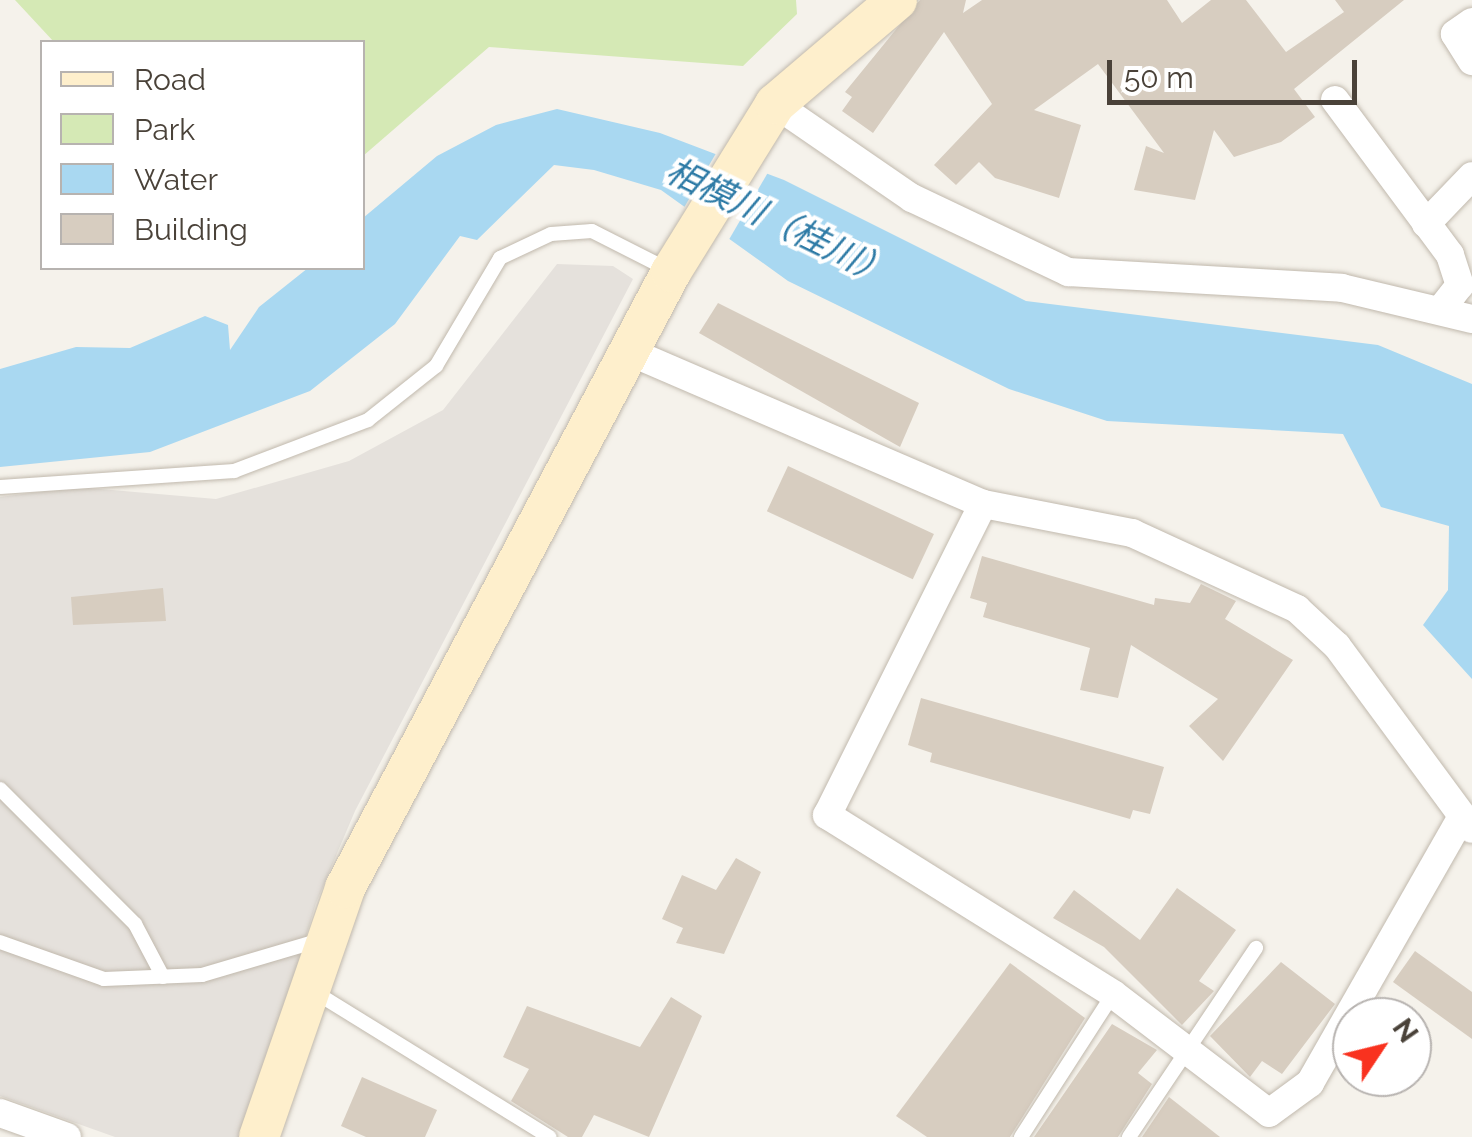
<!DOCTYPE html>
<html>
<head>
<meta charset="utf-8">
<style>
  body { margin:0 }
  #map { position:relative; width:1472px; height:1137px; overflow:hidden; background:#f5f2eb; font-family:Raleway,"Noto Sans JP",sans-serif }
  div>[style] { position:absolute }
  .industrial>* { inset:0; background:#e5e1dc }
  .green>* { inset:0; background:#d5e9b5 }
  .water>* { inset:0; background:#a9d8f1 }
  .pier>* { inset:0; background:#f5f2eb }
  .building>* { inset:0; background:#d7cdc0; transform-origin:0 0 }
  .roads { filter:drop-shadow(0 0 2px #c1b9ad) drop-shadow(0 0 2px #c1b9ad) }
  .lane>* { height:14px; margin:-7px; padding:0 7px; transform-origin:7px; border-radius:7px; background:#fff }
  .street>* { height:28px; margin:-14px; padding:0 14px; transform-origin:14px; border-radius:14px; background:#fff }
  .secondary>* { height:40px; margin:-20px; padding:0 20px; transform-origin:20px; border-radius:20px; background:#feefcc }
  span { translate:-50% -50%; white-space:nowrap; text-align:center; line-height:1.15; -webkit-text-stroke:8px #fff; paint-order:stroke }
  .water-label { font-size:35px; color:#2e7ba6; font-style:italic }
  .legend { position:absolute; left:40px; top:40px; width:325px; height:230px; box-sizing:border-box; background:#fff; border:2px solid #b7b3b0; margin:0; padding:12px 18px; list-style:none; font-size:30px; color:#4a4239 }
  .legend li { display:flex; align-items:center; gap:20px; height:50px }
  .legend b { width:50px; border:2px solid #b7b3b0 }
  .north { position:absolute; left:1332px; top:997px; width:100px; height:100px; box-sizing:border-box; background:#fff; border:2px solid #b7b3b0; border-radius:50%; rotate:55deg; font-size:28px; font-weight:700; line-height:40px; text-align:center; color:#4a4239 }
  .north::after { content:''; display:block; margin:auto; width:35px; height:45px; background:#f9321f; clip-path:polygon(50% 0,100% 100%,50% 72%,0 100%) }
  .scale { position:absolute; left:1107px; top:60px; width:250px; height:45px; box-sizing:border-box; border:5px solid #4a4239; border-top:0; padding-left:12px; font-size:30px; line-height:35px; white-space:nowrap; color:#4a4239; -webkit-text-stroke:8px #fff; paint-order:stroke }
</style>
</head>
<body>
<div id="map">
  <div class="industrial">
    <div style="clip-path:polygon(557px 264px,613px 266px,633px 279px,355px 811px,316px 903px,246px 1137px,115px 1137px,0 1096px,0 497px,77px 487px,216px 499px,349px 461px,443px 410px)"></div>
  </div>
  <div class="green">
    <div style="clip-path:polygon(15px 0,796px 0,797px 14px,743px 66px,489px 47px,363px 156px,362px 42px,54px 42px)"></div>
  </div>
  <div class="water">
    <div style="clip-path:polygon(557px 109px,660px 133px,784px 180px,1026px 301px,1378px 345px,1472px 384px,1472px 679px,1423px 625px,1448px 590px,1449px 526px,1381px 507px,1343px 434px,1107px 421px,1009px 389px,788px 281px,661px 190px,594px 170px,554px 165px,477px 240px,460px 236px,395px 324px,310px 391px,150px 452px,0 467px,0 369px,76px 347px,130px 348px,205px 316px,228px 325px,230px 350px,259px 307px,308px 268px,362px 268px,363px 218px,437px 156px,496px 125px)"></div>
  </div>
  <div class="pier">
    <div style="clip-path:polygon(718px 150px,770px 169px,727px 243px,682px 211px)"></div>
  </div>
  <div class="building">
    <div style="clip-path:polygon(920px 0,966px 0,963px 13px,982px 0,1167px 0,1182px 23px,1211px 0,1246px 0,1286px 52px,1344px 12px,1335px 0,1404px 0,1294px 89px,1315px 117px,1281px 142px,1234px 157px,1214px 130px,1195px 200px,1134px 190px,1146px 146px,1164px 153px,1098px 64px,1034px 110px,1081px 125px,1059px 198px,995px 178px,979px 162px,956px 185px,934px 165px,992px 104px,944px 32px,873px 133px,842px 111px,852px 97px,845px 92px)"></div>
    <div style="clip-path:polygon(718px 303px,919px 403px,900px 447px,699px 333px)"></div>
    <div style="left:788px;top:466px;width:161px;height:50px;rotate:25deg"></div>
    <div style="clip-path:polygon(982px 556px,1154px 605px,1155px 598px,1190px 603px,1201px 584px,1236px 601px,1225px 619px,1293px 660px,1223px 761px,1189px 726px,1218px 699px,1131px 645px,1118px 698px,1080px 690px,1090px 648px,983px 617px,987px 603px,970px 598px)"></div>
    <div style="clip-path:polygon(163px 588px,166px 621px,73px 625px,71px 597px)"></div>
    <div style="clip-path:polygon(921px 698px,1164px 767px,1150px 814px,1133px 810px,1130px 819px,930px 762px,932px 753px,908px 745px)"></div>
    <div style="clip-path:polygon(736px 858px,761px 872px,724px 954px,676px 943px,683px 928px,662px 919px,682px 875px,716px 890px)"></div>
    <div style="clip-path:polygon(1177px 888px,1236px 930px,1199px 981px,1214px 991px,1182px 1025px,1104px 947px,1053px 918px,1074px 890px,1140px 940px)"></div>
    <div style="clip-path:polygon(1415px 951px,1472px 992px,1472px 1039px,1393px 982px)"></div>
    <div style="clip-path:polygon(1281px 962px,1335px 1004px,1282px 1074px,1262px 1061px,1250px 1077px,1210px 1036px)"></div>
    <div style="clip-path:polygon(1010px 963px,1085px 1018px,1010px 1137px,927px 1137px,896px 1116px)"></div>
    <div style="clip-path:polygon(671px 997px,702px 1016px,649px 1137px,594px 1115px,582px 1137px,568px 1137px,511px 1101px,529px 1069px,503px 1057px,527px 1006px,640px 1047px)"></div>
    <div style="clip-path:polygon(1112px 1024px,1157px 1050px,1138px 1073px,1152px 1084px,1118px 1137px,1034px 1137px)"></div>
    <div style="clip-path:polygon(362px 1077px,437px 1110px,425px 1137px,366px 1137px,341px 1126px)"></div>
    <div style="clip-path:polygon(1169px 1097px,1220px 1137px,1142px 1137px)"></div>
  </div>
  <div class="roads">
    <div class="lane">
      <div style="left:0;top:487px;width:235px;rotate:-3.9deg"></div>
      <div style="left:234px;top:471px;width:143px;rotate:-20.8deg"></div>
      <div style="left:368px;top:420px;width:87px;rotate:-38.5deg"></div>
      <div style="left:436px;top:366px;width:126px;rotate:-59.3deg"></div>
      <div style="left:500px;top:258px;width:56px;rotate:-25.2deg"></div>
      <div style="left:551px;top:234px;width:41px;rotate:-4.2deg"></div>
      <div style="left:592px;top:231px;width:84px;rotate:26.9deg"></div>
      <div style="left:0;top:789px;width:191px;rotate:45deg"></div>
      <div style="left:135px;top:924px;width:60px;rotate:62.2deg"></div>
      <div style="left:0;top:942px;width:110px;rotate:19.6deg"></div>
      <div style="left:104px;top:979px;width:98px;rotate:-2.3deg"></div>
      <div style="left:202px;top:975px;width:120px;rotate:-16.5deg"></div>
      <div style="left:313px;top:991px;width:278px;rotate:31.7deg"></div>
      <div style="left:1021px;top:1137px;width:170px;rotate:-57.2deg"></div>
      <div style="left:1129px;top:1137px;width:228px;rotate:-56.1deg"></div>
    </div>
    <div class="street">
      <div style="left:1472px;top:22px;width:21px;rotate:145deg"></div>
      <div style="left:1455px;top:34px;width:32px;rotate:58deg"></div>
      <div style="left:1335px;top:100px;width:193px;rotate:53.4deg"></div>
      <div style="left:1450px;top:255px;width:32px;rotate:72deg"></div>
      <div style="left:1460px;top:285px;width:31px;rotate:128deg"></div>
      <div style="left:775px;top:104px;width:166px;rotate:34.5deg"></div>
      <div style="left:912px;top:198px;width:173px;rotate:25.4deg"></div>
      <div style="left:1068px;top:272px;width:274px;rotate:3.3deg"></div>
      <div style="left:1342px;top:288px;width:134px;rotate:13.4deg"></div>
      <div style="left:1426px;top:224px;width:66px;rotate:-46.2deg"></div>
      <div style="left:630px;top:352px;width:384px;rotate:23.3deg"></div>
      <div style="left:983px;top:504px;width:152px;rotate:11deg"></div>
      <div style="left:1132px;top:533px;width:182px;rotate:24.7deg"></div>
      <div style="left:1297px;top:609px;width:54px;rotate:42.8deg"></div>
      <div style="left:1337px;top:646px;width:227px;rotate:53.6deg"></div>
      <div style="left:983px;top:504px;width:348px;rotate:116.6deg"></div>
      <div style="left:827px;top:815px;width:337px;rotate:32deg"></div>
      <div style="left:1113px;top:994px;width:196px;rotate:37.3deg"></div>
      <div style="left:1269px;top:1113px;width:51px;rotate:-36.2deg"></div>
      <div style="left:1310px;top:1083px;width:305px;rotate:-60.3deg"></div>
      <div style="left:0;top:1113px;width:71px;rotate:19.7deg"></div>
    </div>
    <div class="secondary">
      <div style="left:259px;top:1137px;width:263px;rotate:-70.9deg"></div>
      <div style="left:345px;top:888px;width:697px;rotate:-62.11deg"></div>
      <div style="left:671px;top:272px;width:198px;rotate:-58.2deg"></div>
      <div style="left:775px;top:104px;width:160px;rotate:-40.4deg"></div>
    </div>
  </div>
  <div class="water-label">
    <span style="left:779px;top:222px;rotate:26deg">相模川（桂川）</span>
  </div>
  <ul class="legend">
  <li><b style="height:12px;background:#feefcc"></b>Road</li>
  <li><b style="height:28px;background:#d5e9b5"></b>Park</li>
  <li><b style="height:28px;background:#a9d8f1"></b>Water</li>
  <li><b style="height:28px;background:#d7cdc0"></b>Building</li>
  </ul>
  <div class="north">N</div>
  <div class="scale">50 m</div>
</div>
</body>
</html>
